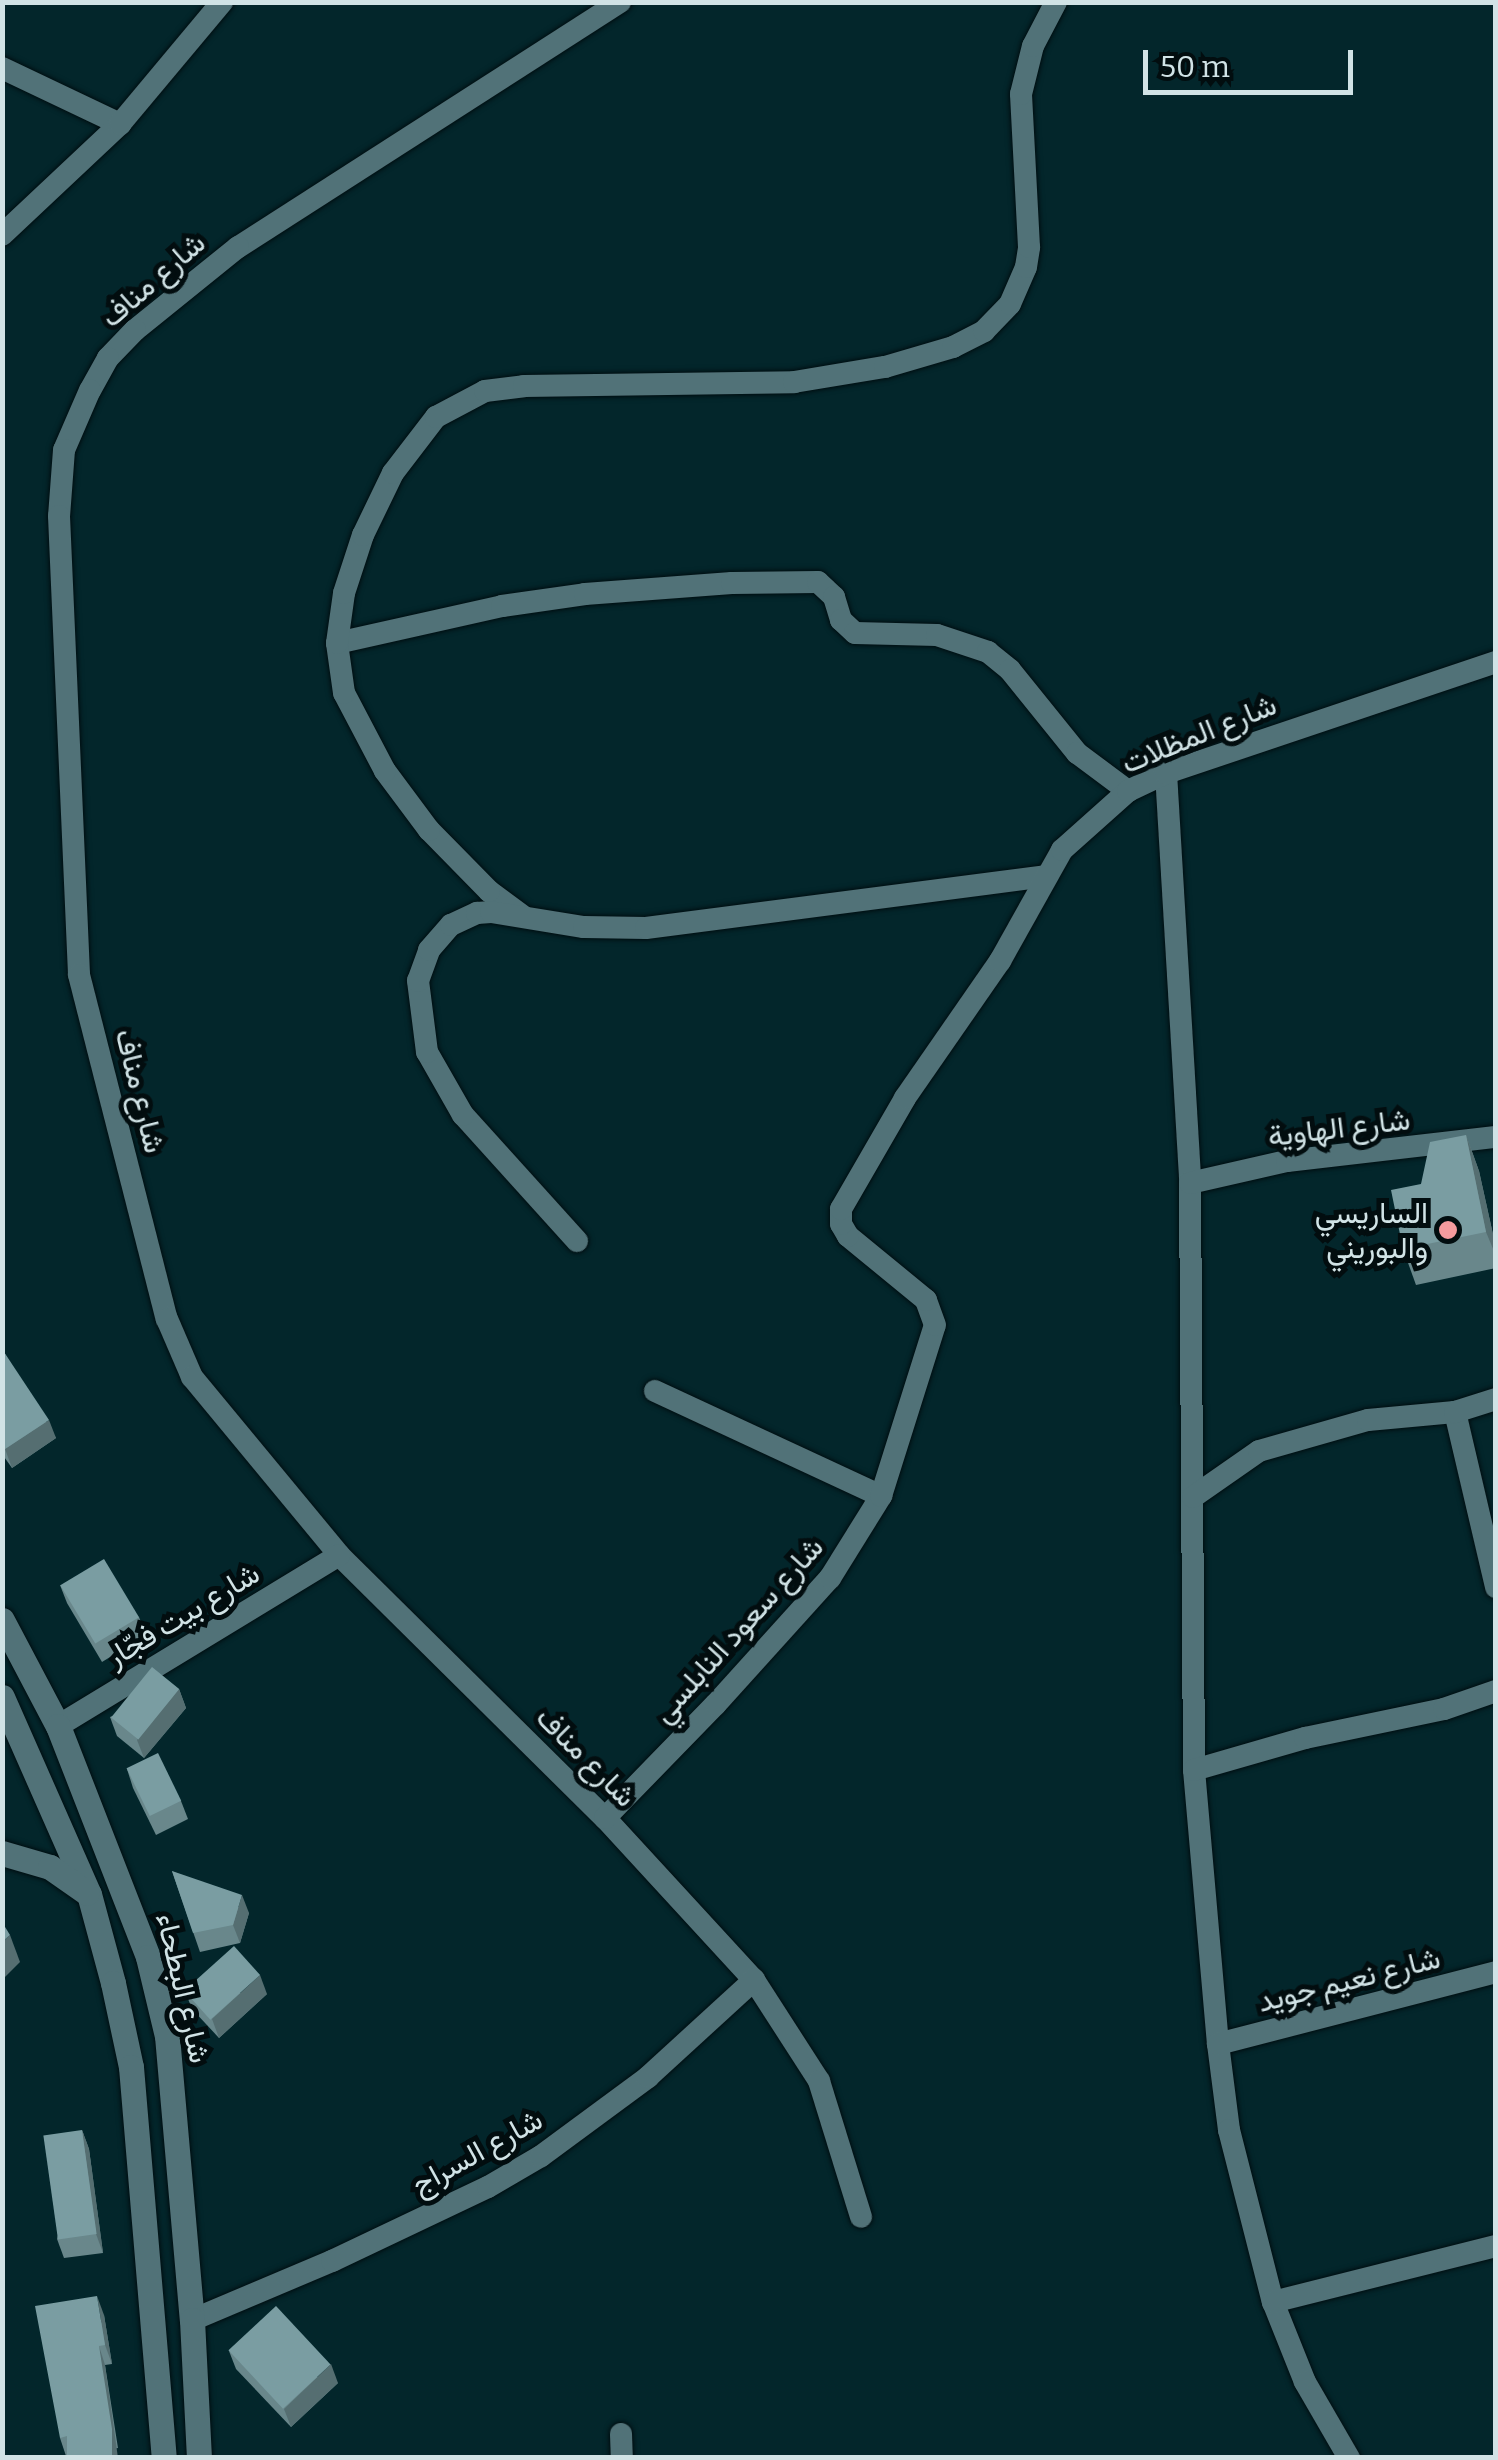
<!DOCTYPE html>
<html>
<head>
<meta charset="utf-8">
<style>
  body { margin:0 }
  #map { position:relative; width:1498px; height:2460px; overflow:hidden; background:#03262b; font-family:Bitter,Vazirmatn,serif }
  div>[style] { position:absolute }
  .roads { filter:drop-shadow(0 0 2px #000e11) drop-shadow(0 0 2px #000e11) }
  .street>* { height:22px; margin:-11px; padding:0 11px; transform-origin:11px; border-radius:11px; background:#517278 }
  .secondary>* { height:25px; margin:-12.5px; padding:0 12.5px; transform-origin:12.5px; border-radius:12.5px; background:#517278 }
  .wall>* { inset:0; background:#69878b }
  .shaded-wall>* { inset:0; background:#556e71 }
  .building>* { inset:0; background:#7a9da2; transform-origin:0 0 }
  .dots>* { width:28px; height:28px; translate:-50% -50%; box-sizing:border-box; border:5px solid #020d0f; border-radius:50% }
  span { translate:-50% -50%; white-space:nowrap; text-align:center; line-height:1.15; -webkit-text-stroke:10px #020d0f; paint-order:stroke }
  .street-label { font-size:30px; color:#d1e3e6 }
  .poi-label { font-size:30px; color:#d1e3e6 }
  .right { translate:-100% -50%; text-align:right }
  .frame { position:absolute; inset:0; border:5px solid #d1e3e6; pointer-events:none }
  .scale { position:absolute; left:1143px; top:50px; width:210px; height:45px; box-sizing:border-box; border:5px solid #d1e3e6; border-top:0; padding-left:12px; font-size:30px; line-height:35px; white-space:nowrap; color:#d1e3e6; -webkit-text-stroke:8px #020d0f; paint-order:stroke }
</style>
</head>
<body>
<div id="map">
  <div class="roads">
    <div class="street">
      <div style="left:620px;top:2px;width:454px;rotate:147.3deg"></div>
      <div style="left:238px;top:247px;width:132px;rotate:141.1deg"></div>
      <div style="left:135px;top:330px;width:39px;rotate:134deg"></div>
      <div style="left:108px;top:358px;width:37px;rotate:119deg"></div>
      <div style="left:90px;top:390px;width:65px;rotate:113.4deg"></div>
      <div style="left:64px;top:450px;width:66px;rotate:94.3deg"></div>
      <div style="left:59px;top:516px;width:459px;rotate:87.5deg"></div>
      <div style="left:79px;top:975px;width:355px;rotate:75.7deg"></div>
      <div style="left:167px;top:1319px;width:63px;rotate:66.7deg"></div>
      <div style="left:192px;top:1377px;width:231px;rotate:50.4deg"></div>
      <div style="left:339px;top:1555px;width:374px;rotate:44.7deg"></div>
      <div style="left:605px;top:1818px;width:220px;rotate:47.4deg"></div>
      <div style="left:754px;top:1980px;width:120px;rotate:57.2deg"></div>
      <div style="left:819px;top:2081px;width:142px;rotate:72.8deg"></div>
      <div style="left:2px;top:68px;width:131px;rotate:25.4deg"></div>
      <div style="left:2px;top:235px;width:162px;rotate:-43.2deg"></div>
      <div style="left:120px;top:124px;width:159px;rotate:-50.1deg"></div>
      <div style="left:337px;top:643px;width:169px;rotate:-12.6deg"></div>
      <div style="left:502px;top:606px;width:84px;rotate:-8.2deg"></div>
      <div style="left:585px;top:594px;width:147px;rotate:-4.3deg"></div>
      <div style="left:732px;top:583px;width:86px;rotate:-0.7deg"></div>
      <div style="left:818px;top:582px;width:22px;rotate:43deg"></div>
      <div style="left:834px;top:597px;width:24px;rotate:73deg"></div>
      <div style="left:841px;top:620px;width:19px;rotate:43deg"></div>
      <div style="left:855px;top:633px;width:82px;rotate:1.4deg"></div>
      <div style="left:937px;top:635px;width:54px;rotate:18.4deg"></div>
      <div style="left:988px;top:652px;width:28px;rotate:39deg"></div>
      <div style="left:1010px;top:670px;width:107px;rotate:51.1deg"></div>
      <div style="left:1077px;top:753px;width:64px;rotate:36.7deg"></div>
      <div style="left:1166px;top:773px;width:411px;rotate:86.6deg"></div>
      <div style="left:1190px;top:1183px;width:587px;rotate:89.61deg"></div>
      <div style="left:1194px;top:1770px;width:275px;rotate:85deg"></div>
      <div style="left:1218px;top:2044px;width:87px;rotate:82.7deg"></div>
      <div style="left:1229px;top:2130px;width:178px;rotate:75.7deg"></div>
      <div style="left:1273px;top:2302px;width:86px;rotate:68.2deg"></div>
      <div style="left:1305px;top:2382px;width:88px;rotate:59.9deg"></div>
      <div style="left:523px;top:916px;width:42px;rotate:-143.7deg"></div>
      <div style="left:489px;top:891px;width:86px;rotate:-134.5deg"></div>
      <div style="left:429px;top:830px;width:74px;rotate:-126.7deg"></div>
      <div style="left:385px;top:771px;width:88px;rotate:-117.7deg"></div>
      <div style="left:344px;top:693px;width:50px;rotate:-98deg"></div>
      <div style="left:337px;top:643px;width:50px;rotate:-82deg"></div>
      <div style="left:344px;top:593px;width:61px;rotate:-71.9deg"></div>
      <div style="left:363px;top:535px;width:69px;rotate:-64.2deg"></div>
      <div style="left:393px;top:473px;width:71px;rotate:-52.5deg"></div>
      <div style="left:436px;top:417px;width:55px;rotate:-28deg"></div>
      <div style="left:485px;top:391px;width:39px;rotate:-7deg"></div>
      <div style="left:524px;top:386px;width:270px;rotate:-0.8deg"></div>
      <div style="left:794px;top:382px;width:92px;rotate:-9.4deg"></div>
      <div style="left:885px;top:367px;width:71px;rotate:-16.4deg"></div>
      <div style="left:953px;top:347px;width:35px;rotate:-27deg"></div>
      <div style="left:984px;top:331px;width:37px;rotate:-46deg"></div>
      <div style="left:1010px;top:304px;width:40px;rotate:-66.6deg"></div>
      <div style="left:1026px;top:267px;width:20px;rotate:-81deg"></div>
      <div style="left:1029px;top:247px;width:153px;rotate:-93deg"></div>
      <div style="left:1021px;top:94px;width:49px;rotate:-76deg"></div>
      <div style="left:1033px;top:46px;width:50px;rotate:-62.4deg"></div>
      <div style="left:1190px;top:1183px;width:99px;rotate:-12.8deg"></div>
      <div style="left:1287px;top:1161px;width:210px;rotate:-6.6deg"></div>
      <div style="left:577px;top:1241px;width:170px;rotate:-132.1deg"></div>
      <div style="left:463px;top:1115px;width:73px;rotate:-119.7deg"></div>
      <div style="left:427px;top:1052px;width:72px;rotate:-97.2deg"></div>
      <div style="left:418px;top:981px;width:33px;rotate:-70deg"></div>
      <div style="left:429px;top:950px;width:33px;rotate:-49deg"></div>
      <div style="left:451px;top:925px;width:29px;rotate:-25deg"></div>
      <div style="left:477px;top:913px;width:14px;rotate:-4deg"></div>
      <div style="left:491px;top:912px;width:94px;rotate:9.2deg"></div>
      <div style="left:584px;top:927px;width:62px;rotate:0.9deg"></div>
      <div style="left:646px;top:928px;width:401px;rotate:-7.4deg"></div>
      <div style="left:655px;top:1391px;width:249px;rotate:24.9deg"></div>
      <div style="left:1455px;top:1412px;width:180px;rotate:76.8deg"></div>
      <div style="left:1193px;top:1497px;width:80px;rotate:-34.9deg"></div>
      <div style="left:1259px;top:1451px;width:113px;rotate:-15.9deg"></div>
      <div style="left:1368px;top:1420px;width:87px;rotate:-5.3deg"></div>
      <div style="left:1455px;top:1412px;width:43px;rotate:-17.6deg"></div>
      <div style="left:58px;top:1726px;width:329px;rotate:-31.3deg"></div>
      <div style="left:1194px;top:1770px;width:116px;rotate:-16.1deg"></div>
      <div style="left:1305px;top:1738px;width:142px;rotate:-11.8deg"></div>
      <div style="left:1444px;top:1709px;width:55px;rotate:-19.1deg"></div>
      <div style="left:605px;top:1818px;width:159px;rotate:-45.8deg"></div>
      <div style="left:716px;top:1704px;width:170px;rotate:-47.9deg"></div>
      <div style="left:830px;top:1578px;width:97px;rotate:-58.1deg"></div>
      <div style="left:881px;top:1496px;width:179px;rotate:-72.5deg"></div>
      <div style="left:935px;top:1325px;width:27px;rotate:-110deg"></div>
      <div style="left:926px;top:1300px;width:101px;rotate:-140.6deg"></div>
      <div style="left:848px;top:1236px;width:14px;rotate:-120deg"></div>
      <div style="left:841px;top:1224px;width:15px;rotate:-90deg"></div>
      <div style="left:841px;top:1209px;width:128px;rotate:-60deg"></div>
      <div style="left:905px;top:1098px;width:167px;rotate:-55.3deg"></div>
      <div style="left:1000px;top:961px;width:127px;rotate:-60.8deg"></div>
      <div style="left:1062px;top:850px;width:89px;rotate:-41.8deg"></div>
      <div style="left:1128px;top:791px;width:42px;rotate:-25.3deg"></div>
      <div style="left:1166px;top:773px;width:348px;rotate:-18.6deg"></div>
      <div style="left:1218px;top:2044px;width:287px;rotate:-14.5deg"></div>
      <div style="left:1273px;top:2302px;width:230px;rotate:-14.1deg"></div>
      <div style="left:192px;top:2320px;width:152px;rotate:-22.9deg"></div>
      <div style="left:332px;top:2261px;width:173px;rotate:-25.4deg"></div>
      <div style="left:488px;top:2187px;width:61px;rotate:-30.3deg"></div>
      <div style="left:541px;top:2156px;width:133px;rotate:-36.4deg"></div>
      <div style="left:648px;top:2077px;width:144px;rotate:-42.5deg"></div>
      <div style="left:621px;top:2434px;width:24px;rotate:88deg"></div>
    </div>
    <div class="secondary">
      <div style="left:2px;top:1620px;width:120px;rotate:62.2deg"></div>
      <div style="left:58px;top:1726px;width:248px;rotate:68.7deg"></div>
      <div style="left:148px;top:1957px;width:81px;rotate:76.5deg"></div>
      <div style="left:167px;top:2036px;width:285px;rotate:85deg"></div>
      <div style="left:192px;top:2320px;width:138px;rotate:87.1deg"></div>
      <div style="left:2px;top:1697px;width:215px;rotate:66.2deg"></div>
      <div style="left:89px;top:1894px;width:92px;rotate:74.9deg"></div>
      <div style="left:113px;top:1983px;width:86px;rotate:77.9deg"></div>
      <div style="left:131px;top:2067px;width:392px;rotate:85.2deg"></div>
      <div style="left:2px;top:1853px;width:50px;rotate:16.3deg"></div>
      <div style="left:50px;top:1867px;width:45px;rotate:35.1deg"></div>
    </div>
  </div>
  <div class="wall">
    <div style="clip-path:polygon(1466px 1135px,1479px 1171px,1496px 1248px,1496px 1268px,1416px 1285px,1403px 1249px,1421px 1184px)"></div>
    <div style="clip-path:polygon(2px 1349px,56px 1438px,12px 1468px,2px 1454px)"></div>
    <div style="clip-path:polygon(60px 1585px,139px 1617px,146px 1635px,102px 1662px,67px 1603px)"></div>
    <div style="clip-path:polygon(179px 1689px,186px 1708px,144px 1758px,117px 1736px,110px 1717px)"></div>
    <div style="clip-path:polygon(127px 1769px,181px 1801px,188px 1819px,156px 1835px,133px 1788px)"></div>
    <div style="clip-path:polygon(172px 1871px,249px 1913px,240px 1943px,200px 1952px)"></div>
    <div style="clip-path:polygon(185px 1991px,267px 1994px,219px 2038px,192px 2009px)"></div>
    <div style="clip-path:polygon(82px 2130px,89px 2149px,103px 2253px,64px 2258px,57px 2239px)"></div>
    <div style="clip-path:polygon(104px 2315px,112px 2364px,105px 2365px,118px 2448px,66px 2456px,60px 2438px)"></div>
    <div style="clip-path:polygon(229px 2351px,338px 2383px,291px 2427px,236px 2369px)"></div>
  </div>
  <div class="shaded-wall">
    <div style="clip-path:polygon(1466px 1135px,1479px 1171px,1496px 1248px,1496px 1256px,1486px 1232px)"></div>
    <div style="clip-path:polygon(49px 1420px,56px 1438px,12px 1468px,5px 1449px)"></div>
    <div style="clip-path:polygon(179px 1689px,186px 1708px,144px 1758px,137px 1740px)"></div>
    <div style="clip-path:polygon(242px 1895px,249px 1913px,240px 1943px,233px 1925px)"></div>
    <div style="clip-path:polygon(10px 1935px,20px 1962px,2px 1980px,2px 1942px)"></div>
    <div style="clip-path:polygon(260px 1975px,267px 1994px,219px 2038px,212px 2019px)"></div>
    <div style="clip-path:polygon(82px 2130px,89px 2149px,103px 2253px,96px 2234px)"></div>
    <div style="clip-path:polygon(97px 2296px,104px 2315px,112px 2364px,105px 2345px)"></div>
    <div style="clip-path:polygon(99px 2346px,105px 2365px,118px 2458px,112px 2458px)"></div>
    <div style="clip-path:polygon(331px 2364px,338px 2383px,291px 2427px,284px 2409px)"></div>
  </div>
  <div class="building">
    <div style="clip-path:polygon(1466px 1135px,1486px 1232px,1403px 1249px,1391px 1190px,1421px 1184px,1430px 1142px)"></div>
    <div style="clip-path:polygon(2px 1349px,49px 1420px,5px 1449px,2px 1445px)"></div>
    <div style="left:104px;top:1559px;width:68px;height:51px;rotate:59deg"></div>
    <div style="left:152px;top:1667px;width:35px;height:65px;rotate:39deg"></div>
    <div style="left:158px;top:1753px;width:53px;height:35px;rotate:64deg"></div>
    <div style="clip-path:polygon(172px 1871px,242px 1895px,233px 1925px,193px 1933px)"></div>
    <div style="clip-path:polygon(2px 1922px,10px 1935px,2px 1942px)"></div>
    <div style="left:234px;top:1946px;width:39px;height:67px;rotate:48deg"></div>
    <div style="left:82px;top:2130px;width:105px;height:39px;rotate:82deg"></div>
    <div style="clip-path:polygon(97px 2296px,105px 2345px,99px 2346px,112px 2429px,112px 2458px,67px 2458px,67px 2436px,60px 2438px,35px 2306px)"></div>
    <div style="left:276px;top:2306px;width:80px;height:65px;rotate:47deg"></div>
  </div>
  <div class="dots">
    <div style="left:1448px;top:1230px;background:#f59b9e"></div>
  </div>
  <div class="street-label">
    <span style="left:153px;top:280px;rotate:-41deg">شارع مناف</span>
    <span style="left:1199px;top:734px;rotate:-22deg">شارع المظلات</span>
    <span style="left:140px;top:1091px;rotate:76deg">شارع مناف</span>
    <span style="left:1339px;top:1128px;rotate:-7deg">شارع الهاوية</span>
    <span style="left:183px;top:1615px;rotate:-31deg">شارع بيت فجّار</span>
    <span style="left:738px;top:1630px;rotate:-48deg">شارع سعود النابلسي</span>
    <span style="left:586px;top:1757px;rotate:45deg">شارع مناف</span>
    <span style="left:1349px;top:1980px;rotate:-14deg">شارع نعيم جويد</span>
    <span style="left:183px;top:1988px;rotate:77deg">شارع البطحاء</span>
    <span style="left:477px;top:2152px;rotate:-29deg">شارع السراج</span>
  </div>
  <div class="poi-label">
    <span class="right" style="left:1428px;top:1230px">الساريسي<br>والبوريني</span>
  </div>
  <div class="frame"></div>
  <div class="scale">50 m</div>
</div>
</body>
</html>
